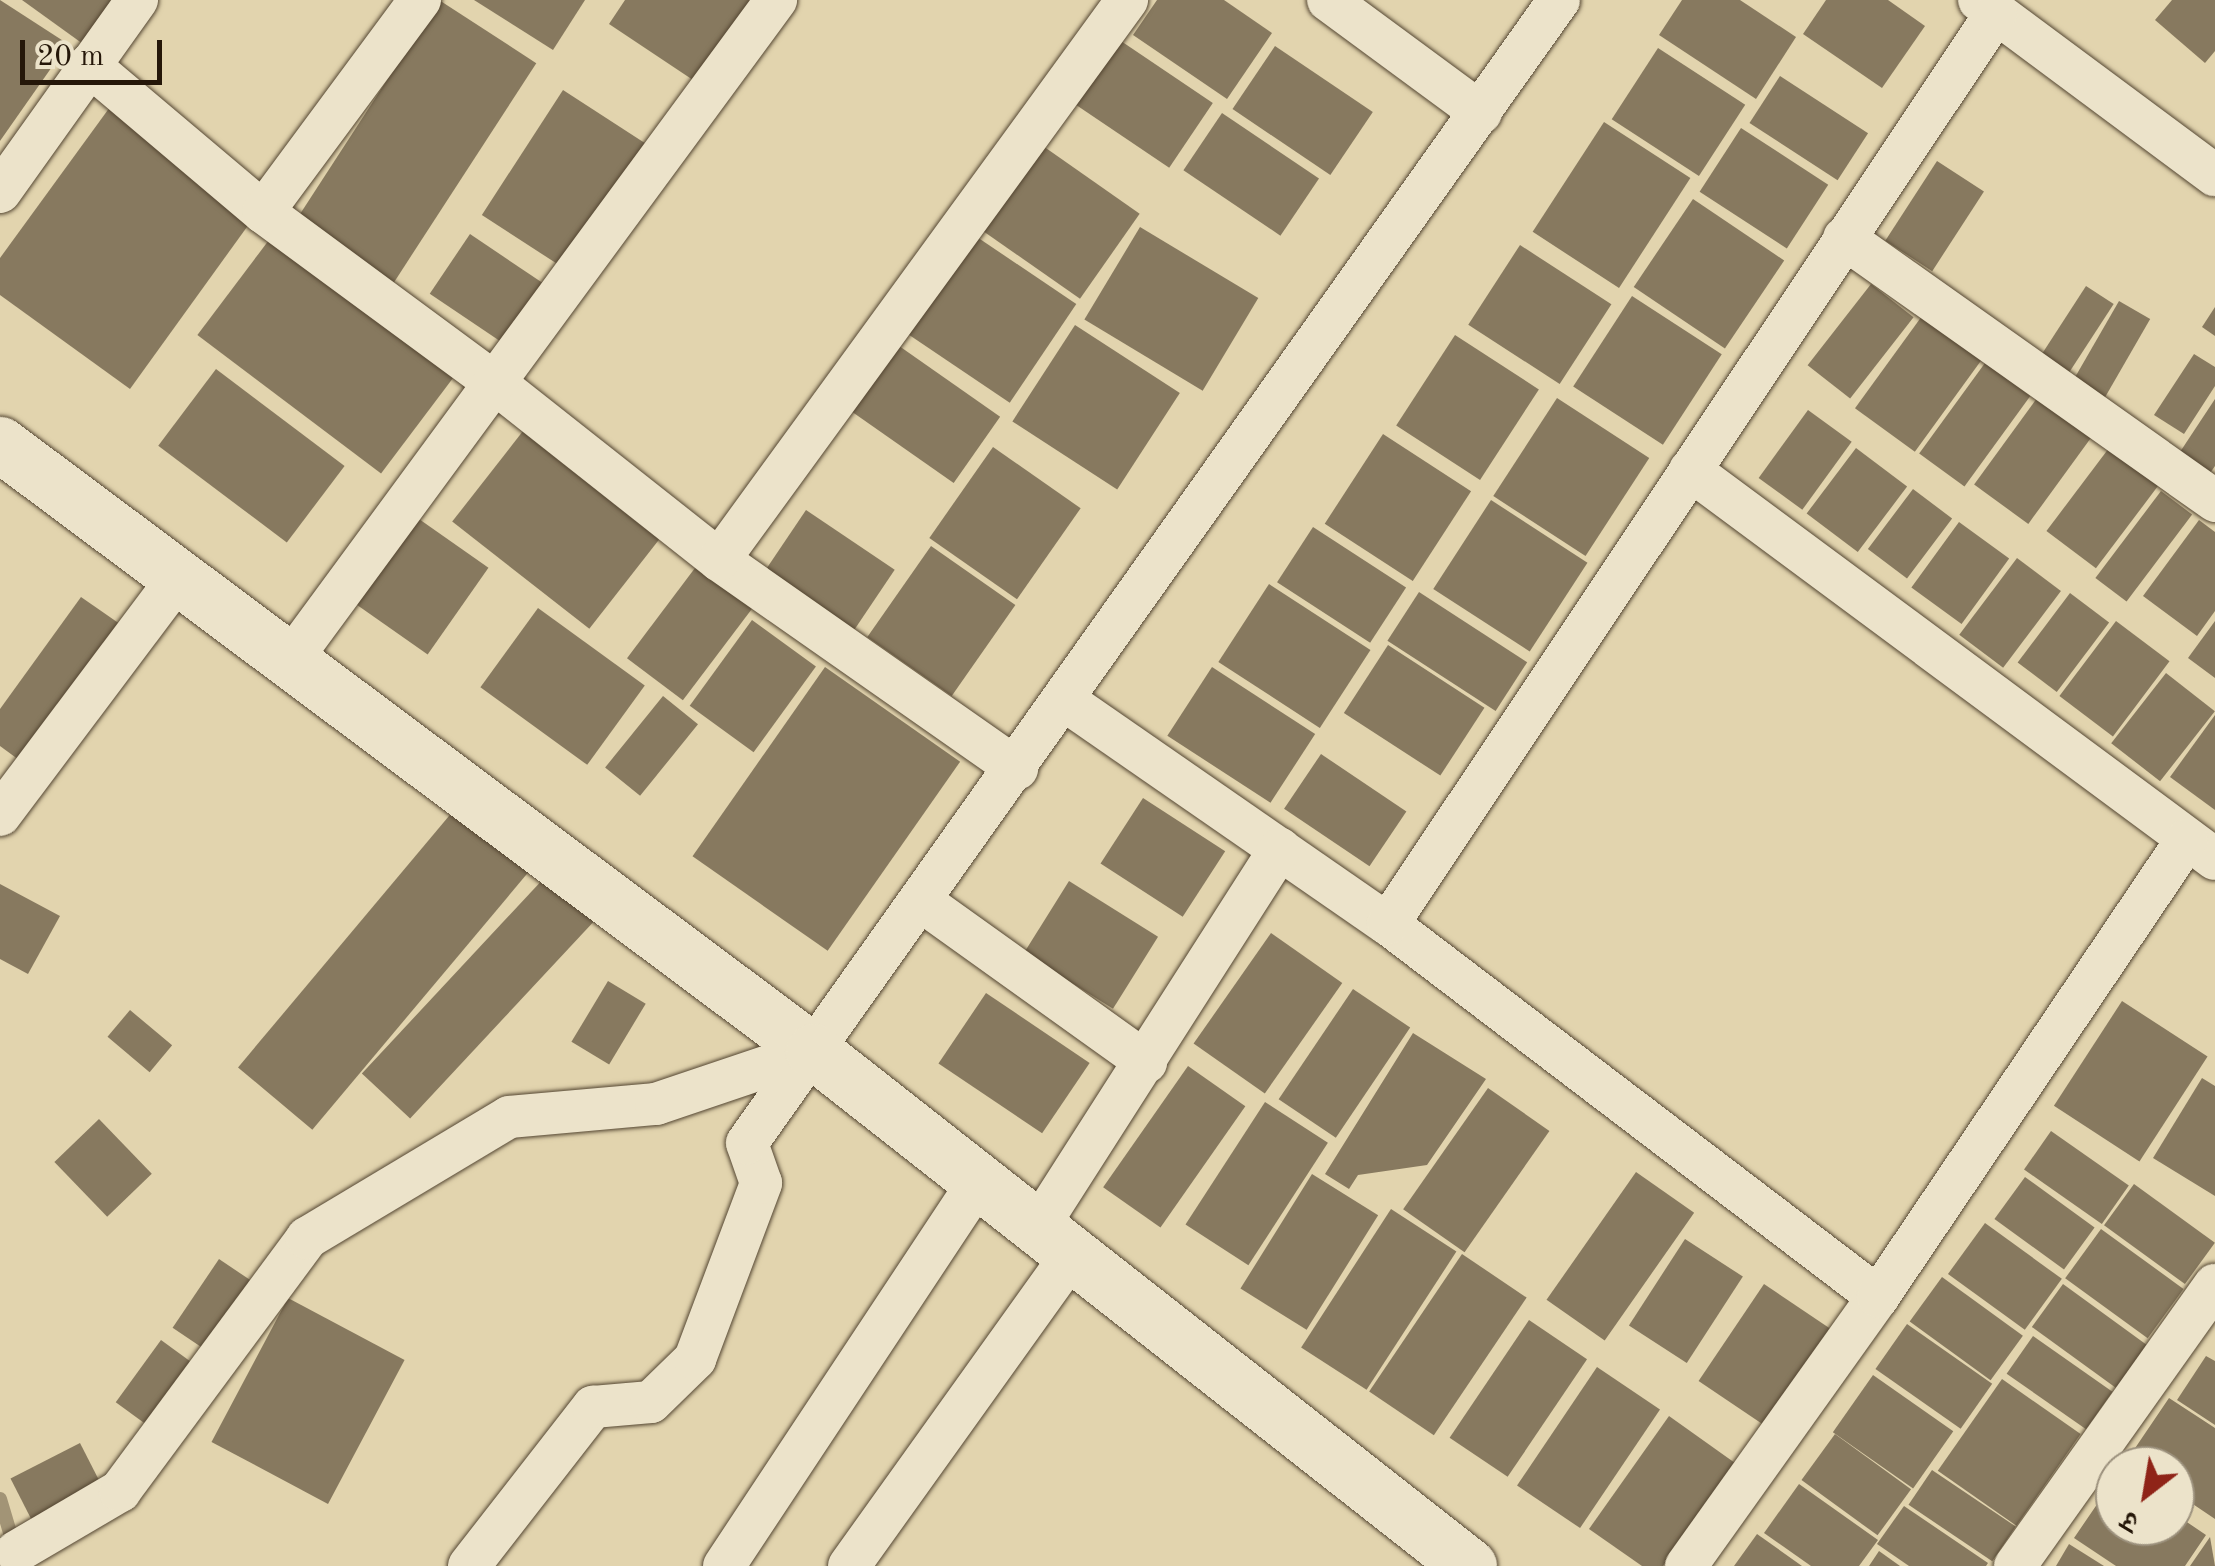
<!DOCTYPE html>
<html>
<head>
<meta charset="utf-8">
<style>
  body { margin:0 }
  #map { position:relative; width:2215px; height:1566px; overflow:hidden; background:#e2d4ae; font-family:"Old Standard TT","Noto Serif Devanagari",serif }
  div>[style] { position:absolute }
  .stream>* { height:14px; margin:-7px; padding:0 7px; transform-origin:7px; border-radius:7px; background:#a29476 }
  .building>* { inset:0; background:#87795f; transform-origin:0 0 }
  .roads { filter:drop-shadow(0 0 2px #544632) drop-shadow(0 0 2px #544632) }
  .street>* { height:42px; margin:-21px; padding:0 21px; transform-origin:21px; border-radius:21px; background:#ece3ca }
  .secondary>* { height:55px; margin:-27.5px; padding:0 27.5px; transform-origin:27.5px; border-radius:27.5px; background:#ece3ca }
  span { translate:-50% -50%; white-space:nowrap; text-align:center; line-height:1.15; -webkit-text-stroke:8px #ece3ca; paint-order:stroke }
  .north { position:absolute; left:2095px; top:1446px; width:100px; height:100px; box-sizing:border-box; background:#ece3ca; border:2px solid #9c917d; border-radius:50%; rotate:211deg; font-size:28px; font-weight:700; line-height:40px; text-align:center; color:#251709 }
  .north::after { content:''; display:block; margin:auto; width:35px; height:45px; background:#8f2418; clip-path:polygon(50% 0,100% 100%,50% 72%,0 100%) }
  .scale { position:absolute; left:20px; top:40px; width:142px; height:45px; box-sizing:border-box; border:5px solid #251709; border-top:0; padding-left:12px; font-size:30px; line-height:35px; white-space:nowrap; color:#251709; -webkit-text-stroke:8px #ece3ca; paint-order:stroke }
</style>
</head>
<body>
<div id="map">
  <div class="stream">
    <div style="left:0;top:1499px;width:49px;rotate:73.4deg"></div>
  </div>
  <div class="building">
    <div style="clip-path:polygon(0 0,68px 44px,0 141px)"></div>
    <div style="clip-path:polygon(22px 0,126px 0,90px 49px)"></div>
    <div style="left:439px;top:0;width:116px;height:273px;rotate:33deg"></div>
    <div style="clip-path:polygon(474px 0,585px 0,553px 50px)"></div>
    <div style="clip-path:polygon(625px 0,751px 0,696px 82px,609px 24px)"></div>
    <div style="clip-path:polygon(1157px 0,1224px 0,1272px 33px,1227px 99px,1133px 35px)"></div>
    <div style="clip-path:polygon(1682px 0,1740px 0,1796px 37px,1756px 99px,1659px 35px)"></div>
    <div style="clip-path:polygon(1826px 0,1888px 0,1925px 26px,1882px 88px,1803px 34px)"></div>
    <div style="clip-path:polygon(2172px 0,2215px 0,2215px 51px,2205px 63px,2155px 20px)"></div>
    <div style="left:1115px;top:37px;width:118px;height:78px;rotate:34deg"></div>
    <div style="left:1275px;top:46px;width:118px;height:76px;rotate:34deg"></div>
    <div style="left:1658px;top:48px;width:104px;height:85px;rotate:33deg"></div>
    <div style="left:1780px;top:76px;width:105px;height:56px;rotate:33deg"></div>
    <div style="left:563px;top:90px;width:103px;height:149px;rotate:33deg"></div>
    <div style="clip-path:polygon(110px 107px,257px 213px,130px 389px,0 295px,0 258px)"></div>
    <div style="left:1222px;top:113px;width:117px;height:69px;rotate:34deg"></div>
    <div style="left:1604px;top:122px;width:103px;height:131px;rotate:33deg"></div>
    <div style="left:1741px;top:128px;width:104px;height:76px;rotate:33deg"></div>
    <div style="left:1043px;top:146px;width:118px;height:104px;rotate:35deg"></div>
    <div style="left:1937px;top:161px;width:56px;height:95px;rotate:33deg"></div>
    <div style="left:1693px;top:199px;width:110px;height:106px;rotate:34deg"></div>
    <div style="left:1140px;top:227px;width:138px;height:108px;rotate:31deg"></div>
    <div style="left:275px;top:232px;width:230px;height:129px;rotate:37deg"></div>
    <div style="left:971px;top:233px;width:127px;height:119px;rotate:34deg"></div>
    <div style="left:470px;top:234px;width:90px;height:72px;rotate:34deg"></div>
    <div style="left:1520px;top:245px;width:109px;height:95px;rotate:33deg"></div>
    <div style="left:1871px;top:284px;width:54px;height:103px;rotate:38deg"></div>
    <div style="left:2086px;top:286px;width:33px;height:86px;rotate:33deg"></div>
    <div style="left:1632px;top:296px;width:107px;height:108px;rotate:33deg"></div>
    <div style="left:2119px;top:301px;width:36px;height:92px;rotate:30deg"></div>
    <div style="clip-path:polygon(2215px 307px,2215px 336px,2202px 327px)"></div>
    <div style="left:1922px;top:316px;width:74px;height:114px;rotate:36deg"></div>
    <div style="left:1075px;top:325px;width:125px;height:115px;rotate:33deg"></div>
    <div style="left:1455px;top:335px;width:100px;height:108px;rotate:33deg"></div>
    <div style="left:892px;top:341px;width:132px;height:81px;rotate:35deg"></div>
    <div style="clip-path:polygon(2194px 354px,2215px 367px,2215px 386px,2184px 434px,2154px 415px)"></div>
    <div style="left:1985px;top:363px;width:56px;height:112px;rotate:36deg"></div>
    <div style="left:216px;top:369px;width:161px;height:96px;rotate:37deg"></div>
    <div style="left:1557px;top:398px;width:110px;height:117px;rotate:33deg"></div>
    <div style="left:2037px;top:398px;width:67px;height:107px;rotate:36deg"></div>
    <div style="clip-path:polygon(2215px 399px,2215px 466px,2208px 476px,2178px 455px)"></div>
    <div style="left:1808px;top:410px;width:54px;height:84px;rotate:36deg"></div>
    <div style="left:523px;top:431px;width:174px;height:115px;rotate:38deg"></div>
    <div style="left:1383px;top:434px;width:105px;height:107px;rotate:33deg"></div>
    <div style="left:993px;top:447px;width:107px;height:111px;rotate:35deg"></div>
    <div style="left:1856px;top:448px;width:64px;height:82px;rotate:37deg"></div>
    <div style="left:2109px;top:448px;width:62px;height:104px;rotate:37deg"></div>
    <div style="left:1913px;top:489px;width:49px;height:75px;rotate:37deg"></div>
    <div style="left:2161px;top:491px;width:39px;height:109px;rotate:37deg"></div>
    <div style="left:1491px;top:500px;width:115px;height:106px;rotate:33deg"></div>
    <div style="left:806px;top:510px;width:107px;height:83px;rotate:34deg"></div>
    <div style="left:409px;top:512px;width:97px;height:106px;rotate:35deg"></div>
    <div style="clip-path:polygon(2199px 520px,2215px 532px,2215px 611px,2197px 636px,2143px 596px)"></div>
    <div style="left:1959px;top:522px;width:62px;height:81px;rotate:36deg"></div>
    <div style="left:1313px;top:527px;width:111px;height:66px;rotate:33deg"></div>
    <div style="left:931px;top:546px;width:103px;height:111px;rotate:35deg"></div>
    <div style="left:2017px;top:558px;width:55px;height:96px;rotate:37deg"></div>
    <div style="left:698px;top:564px;width:70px;height:118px;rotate:37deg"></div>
    <div style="left:1269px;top:584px;width:121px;height:93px;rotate:33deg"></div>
    <div style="left:1419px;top:592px;width:129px;height:58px;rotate:33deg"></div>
    <div style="left:2070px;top:593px;width:49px;height:87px;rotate:37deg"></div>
    <div style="clip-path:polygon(81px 597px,130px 631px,30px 768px,0 746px,0 709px)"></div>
    <div style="left:538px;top:608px;width:132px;height:98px;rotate:36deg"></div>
    <div style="left:752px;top:620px;width:79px;height:106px;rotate:36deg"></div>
    <div style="left:2116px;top:621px;width:67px;height:94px;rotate:37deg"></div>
    <div style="clip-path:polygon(2215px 621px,2215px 678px,2188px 658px)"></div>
    <div style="left:1388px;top:645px;width:115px;height:81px;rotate:33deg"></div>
    <div style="left:825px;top:667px;width:165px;height:231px;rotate:35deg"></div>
    <div style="left:1212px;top:667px;width:123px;height:82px;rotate:33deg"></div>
    <div style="left:2166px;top:673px;width:62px;height:89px;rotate:38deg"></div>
    <div style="left:663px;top:696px;width:45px;height:92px;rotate:39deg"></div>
    <div style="clip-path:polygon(2215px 715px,2215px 810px,2170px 777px)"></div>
    <div style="left:1321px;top:754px;width:103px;height:66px;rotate:34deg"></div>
    <div style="left:1143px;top:798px;width:98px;height:78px;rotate:33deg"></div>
    <div style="left:454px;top:810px;width:97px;height:336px;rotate:40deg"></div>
    <div style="left:546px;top:876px;width:66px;height:270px;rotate:43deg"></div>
    <div style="left:1069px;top:881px;width:105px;height:85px;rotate:32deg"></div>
    <div style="clip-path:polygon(0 884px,60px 916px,28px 974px,0 959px)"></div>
    <div style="left:1271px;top:933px;width:87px;height:135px;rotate:35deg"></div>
    <div style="left:608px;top:981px;width:44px;height:71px;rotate:31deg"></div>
    <div style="left:1353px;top:989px;width:69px;height:133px;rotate:34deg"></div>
    <div style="left:986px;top:993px;width:125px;height:85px;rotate:34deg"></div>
    <div style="left:2122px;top:1001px;width:102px;height:125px;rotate:33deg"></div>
    <div style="left:130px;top:1010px;width:55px;height:35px;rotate:40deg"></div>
    <div style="clip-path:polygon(1413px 1033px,1486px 1079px,1427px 1165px,1358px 1175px,1349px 1189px,1325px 1174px)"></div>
    <div style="left:1188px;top:1066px;width:70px;height:148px;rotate:35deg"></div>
    <div style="clip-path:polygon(2202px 1078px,2215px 1086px,2215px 1196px,2153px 1158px)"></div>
    <div style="left:1488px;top:1088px;width:75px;height:148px;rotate:35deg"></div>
    <div style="left:1265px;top:1102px;width:75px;height:146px;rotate:33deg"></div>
    <div style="left:99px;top:1119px;width:76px;height:62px;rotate:46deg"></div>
    <div style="left:2051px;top:1131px;width:95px;height:47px;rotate:35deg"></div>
    <div style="left:1636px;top:1172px;width:71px;height:156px;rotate:35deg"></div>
    <div style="left:1312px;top:1174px;width:78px;height:135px;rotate:32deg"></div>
    <div style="left:2025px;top:1177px;width:86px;height:52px;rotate:36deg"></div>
    <div style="left:2134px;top:1184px;width:100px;height:51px;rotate:36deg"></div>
    <div style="left:1391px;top:1209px;width:78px;height:165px;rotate:33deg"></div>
    <div style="left:1985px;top:1223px;width:95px;height:63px;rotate:36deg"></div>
    <div style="left:2101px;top:1229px;width:102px;height:61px;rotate:36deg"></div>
    <div style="left:1685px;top:1239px;width:69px;height:103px;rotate:33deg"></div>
    <div style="left:1462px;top:1254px;width:78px;height:166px;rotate:34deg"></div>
    <div style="left:219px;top:1259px;width:43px;height:83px;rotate:34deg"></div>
    <div style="left:1942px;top:1277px;width:100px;height:55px;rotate:36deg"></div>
    <div style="left:1764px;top:1284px;width:85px;height:117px;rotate:34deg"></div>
    <div style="left:2063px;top:1284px;width:105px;height:53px;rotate:36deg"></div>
    <div style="left:288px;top:1298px;width:132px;height:163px;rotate:28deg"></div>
    <div style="left:1529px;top:1320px;width:70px;height:142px;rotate:34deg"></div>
    <div style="left:1907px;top:1324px;width:104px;height:55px;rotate:35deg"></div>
    <div style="left:2033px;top:1336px;width:97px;height:46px;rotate:35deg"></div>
    <div style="left:161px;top:1340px;width:47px;height:77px;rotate:36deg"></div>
    <div style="clip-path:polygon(2206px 1356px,2215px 1361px,2215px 1425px,2177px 1400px)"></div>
    <div style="left:1597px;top:1367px;width:76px;height:143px;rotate:34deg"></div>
    <div style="left:1873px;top:1375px;width:98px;height:70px;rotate:35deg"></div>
    <div style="left:2002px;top:1379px;width:96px;height:112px;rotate:35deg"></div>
    <div style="clip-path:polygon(2169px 1398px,2215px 1428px,2215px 1519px,2175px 1492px,2175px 1466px,2127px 1460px)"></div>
    <div style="clip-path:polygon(1669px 1416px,1735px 1463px,1663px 1566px,1642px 1566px,1589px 1529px)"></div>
    <div style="left:1835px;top:1434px;width:94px;height:57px;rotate:36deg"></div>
    <div style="left:80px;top:1443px;width:54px;height:78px;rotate:63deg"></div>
    <div style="left:1932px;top:1470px;width:101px;height:42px;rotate:34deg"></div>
    <div style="clip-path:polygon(2115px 1478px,2115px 1526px,2175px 1526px,2175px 1514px,2206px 1535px,2185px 1566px,2116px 1566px,2074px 1538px)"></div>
    <div style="clip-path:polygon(1799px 1484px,1878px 1540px,1859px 1566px,1811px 1566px,1764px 1533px)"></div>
    <div style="clip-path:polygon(1904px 1506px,1988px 1563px,1986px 1566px,1909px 1566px,1877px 1544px)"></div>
    <div style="clip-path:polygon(1757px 1534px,1802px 1566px,1734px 1566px)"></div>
    <div style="clip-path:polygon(2210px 1537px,2215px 1566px,2190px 1566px)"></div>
    <div style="clip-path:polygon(2069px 1544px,2104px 1566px,2056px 1566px)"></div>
    <div style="clip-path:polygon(1879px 1551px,1900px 1566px,1869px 1566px)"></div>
  </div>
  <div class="roads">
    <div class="street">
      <div style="left:1328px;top:0;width:190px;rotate:36.4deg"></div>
      <div style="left:1979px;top:0;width:294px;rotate:36.6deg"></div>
      <div style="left:89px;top:65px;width:228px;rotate:40.2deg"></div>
      <div style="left:263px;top:212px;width:288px;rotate:36.4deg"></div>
      <div style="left:495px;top:383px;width:285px;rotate:38.3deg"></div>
      <div style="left:719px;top:560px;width:364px;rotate:35deg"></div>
      <div style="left:0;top:192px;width:236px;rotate:-54.5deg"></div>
      <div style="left:263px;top:212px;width:264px;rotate:-53.5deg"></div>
      <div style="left:1844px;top:238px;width:455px;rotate:35.3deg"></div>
      <div style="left:1690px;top:470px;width:653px;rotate:36.54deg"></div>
      <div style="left:719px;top:560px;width:693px;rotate:-53.92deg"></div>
      <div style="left:289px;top:662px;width:822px;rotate:-53.66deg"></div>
      <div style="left:1064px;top:700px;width:394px;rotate:34.7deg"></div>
      <div style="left:1388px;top:924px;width:616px;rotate:37.28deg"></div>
      <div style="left:0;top:815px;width:295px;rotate:-53.1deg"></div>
      <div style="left:921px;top:901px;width:277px;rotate:35.6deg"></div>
      <div style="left:1388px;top:924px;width:1095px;rotate:-56.28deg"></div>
      <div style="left:1038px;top:1227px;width:449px;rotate:-57.4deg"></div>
      <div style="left:16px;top:1552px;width:121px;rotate:-30.4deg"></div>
      <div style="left:120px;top:1491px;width:315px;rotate:-53.5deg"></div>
      <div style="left:307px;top:1238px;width:235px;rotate:-30.9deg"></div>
      <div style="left:509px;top:1117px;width:148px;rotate:-5.1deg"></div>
      <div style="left:656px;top:1104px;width:166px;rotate:-18.7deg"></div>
      <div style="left:469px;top:1566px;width:202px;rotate:-52.1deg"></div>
      <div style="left:593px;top:1407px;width:58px;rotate:-4.9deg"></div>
      <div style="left:651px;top:1402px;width:62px;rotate:-44.3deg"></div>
      <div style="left:695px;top:1359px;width:188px;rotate:-69.4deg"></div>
      <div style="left:761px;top:1183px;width:42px;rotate:-109.3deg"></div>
      <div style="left:747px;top:1143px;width:1402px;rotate:-54.61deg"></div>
      <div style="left:724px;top:1566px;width:462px;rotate:-56.5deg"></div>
      <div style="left:849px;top:1566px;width:383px;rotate:-54.4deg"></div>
      <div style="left:1686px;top:1566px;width:330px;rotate:-54.5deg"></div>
      <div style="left:1878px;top:1297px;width:552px;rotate:-55.99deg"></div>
      <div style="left:2015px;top:1566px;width:345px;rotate:-54.6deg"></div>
    </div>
    <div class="secondary">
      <div style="left:0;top:444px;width:1015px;rotate:36.75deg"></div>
      <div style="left:813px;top:1051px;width:834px;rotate:38.13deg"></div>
    </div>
  </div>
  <div class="north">उ</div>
  <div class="scale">20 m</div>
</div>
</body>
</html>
